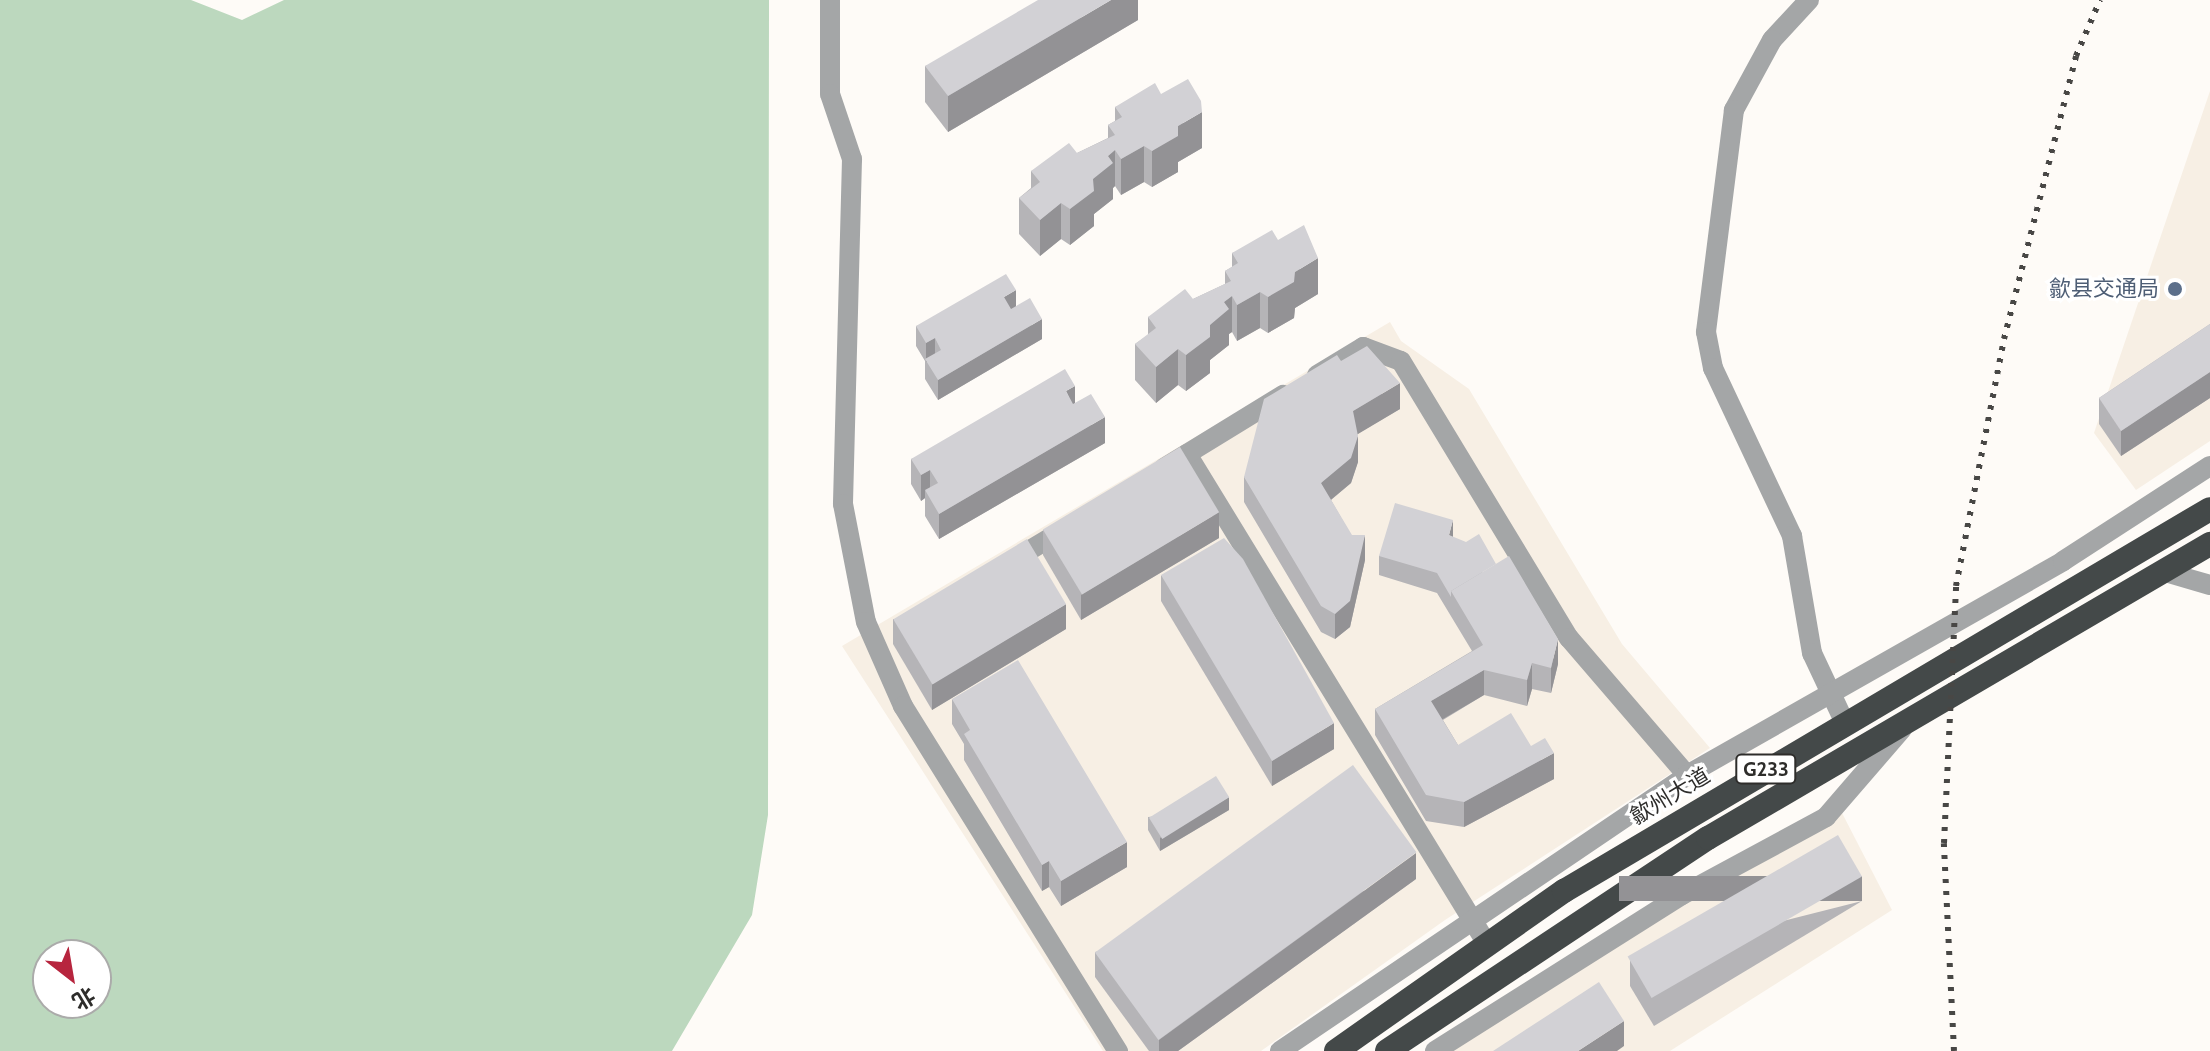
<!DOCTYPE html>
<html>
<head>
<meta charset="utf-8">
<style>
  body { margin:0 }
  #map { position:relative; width:2210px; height:1051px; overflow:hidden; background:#fefbf7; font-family:Cabin,"Noto Sans SC",sans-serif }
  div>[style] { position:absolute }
  .built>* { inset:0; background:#f7efe4 }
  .green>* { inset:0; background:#bcd8be }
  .street>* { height:20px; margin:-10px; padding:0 10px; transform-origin:10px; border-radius:10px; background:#a4a6a7 }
  .highway>* { height:24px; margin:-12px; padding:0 12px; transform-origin:12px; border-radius:12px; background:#444949 }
  .rail>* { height:6px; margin-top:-3px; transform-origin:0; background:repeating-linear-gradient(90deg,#484745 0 4px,transparent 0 12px) }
  .wall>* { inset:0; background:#b5b4b7 }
  .shaded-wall>* { inset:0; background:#939295; transform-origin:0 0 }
  .building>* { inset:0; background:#d2d1d5; transform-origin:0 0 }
  .dots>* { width:22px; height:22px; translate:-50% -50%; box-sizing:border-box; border:4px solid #fff; border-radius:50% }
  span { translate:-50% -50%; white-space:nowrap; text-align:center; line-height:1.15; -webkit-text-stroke:6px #fff; paint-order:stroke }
  .shield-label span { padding:2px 6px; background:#fff; border:2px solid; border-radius:6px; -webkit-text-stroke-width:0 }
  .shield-label { font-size:20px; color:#2e2d2b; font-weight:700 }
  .service-label { font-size:22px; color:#4e5e75 }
  .right { translate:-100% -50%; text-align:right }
  .street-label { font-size:22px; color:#2e2d2b }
  .north { position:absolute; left:32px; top:939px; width:80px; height:80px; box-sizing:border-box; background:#fff; border:2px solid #ababaa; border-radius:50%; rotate:149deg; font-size:22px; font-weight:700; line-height:32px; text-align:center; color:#2e2d2b }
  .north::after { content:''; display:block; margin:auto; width:28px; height:36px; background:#b7253e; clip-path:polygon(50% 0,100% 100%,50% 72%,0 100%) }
</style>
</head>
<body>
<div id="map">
  <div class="built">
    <div style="clip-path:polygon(2210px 91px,2210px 441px,2136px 490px,2094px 433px)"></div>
    <div style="clip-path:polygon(1390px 322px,1401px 341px,1469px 389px,1622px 644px,1710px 748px,1445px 920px,1261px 1051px,1103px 1051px,842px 646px)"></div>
    <div style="clip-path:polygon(1841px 811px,1892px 910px,1670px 1051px,1453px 1051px,1603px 947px)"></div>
  </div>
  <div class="green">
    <div style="clip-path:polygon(evenodd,0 0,191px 0,242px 20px,284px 0,769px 0,768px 815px,752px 915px,672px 1051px,0 1051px,0 0,48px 955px,96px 955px,96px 1003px,48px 1003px,48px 955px)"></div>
  </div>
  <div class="street">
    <div style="left:830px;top:0;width:94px;rotate:90deg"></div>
    <div style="left:830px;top:94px;width:69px;rotate:71.3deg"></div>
    <div style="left:852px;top:159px;width:345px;rotate:91.5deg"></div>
    <div style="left:843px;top:504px;width:120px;rotate:79deg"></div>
    <div style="left:866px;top:622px;width:92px;rotate:66.2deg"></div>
    <div style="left:903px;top:706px;width:407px;rotate:58.1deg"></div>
    <div style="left:1809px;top:0;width:54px;rotate:132.8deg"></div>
    <div style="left:1772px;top:40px;width:80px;rotate:118.5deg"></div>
    <div style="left:1734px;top:110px;width:224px;rotate:97.2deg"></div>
    <div style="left:1706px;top:332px;width:37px;rotate:79deg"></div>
    <div style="left:1713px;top:368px;width:186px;rotate:64.8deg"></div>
    <div style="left:1792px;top:536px;width:119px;rotate:80.3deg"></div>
    <div style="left:1812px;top:653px;width:77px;rotate:64.8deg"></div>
    <div style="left:1317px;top:375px;width:54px;rotate:-31.3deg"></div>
    <div style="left:1363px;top:347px;width:40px;rotate:20.2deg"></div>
    <div style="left:1401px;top:361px;width:324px;rotate:58.8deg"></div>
    <div style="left:1569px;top:638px;width:181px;rotate:49.3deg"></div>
    <div style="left:1187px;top:454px;width:575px;rotate:58.52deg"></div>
    <div style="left:1164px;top:468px;width:140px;rotate:-31.5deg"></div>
    <div style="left:1010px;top:562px;width:64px;rotate:-31deg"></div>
    <div style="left:2165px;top:572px;width:47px;rotate:16.1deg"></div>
    <div style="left:1280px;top:1051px;width:492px;rotate:-34.1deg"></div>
    <div style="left:1687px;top:775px;width:433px;rotate:-29.6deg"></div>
    <div style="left:2063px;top:561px;width:175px;rotate:-32.9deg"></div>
    <div style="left:1435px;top:1051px;width:292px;rotate:-32.3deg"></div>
    <div style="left:1682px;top:895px;width:164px;rotate:-28.4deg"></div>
    <div style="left:1826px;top:817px;width:116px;rotate:-49.2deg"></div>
  </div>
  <div class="highway">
    <div style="left:1336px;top:1051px;width:279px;rotate:-35.1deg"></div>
    <div style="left:1564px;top:891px;width:750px;rotate:-30.6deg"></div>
    <div style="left:1387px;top:1051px;width:385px;rotate:-33.6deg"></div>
    <div style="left:1708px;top:838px;width:582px;rotate:-30.36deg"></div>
  </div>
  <div class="rail">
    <div style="left:1954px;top:1051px;width:208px;rotate:-92.8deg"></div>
    <div style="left:1944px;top:843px;width:257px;rotate:-87.3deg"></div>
    <div style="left:1956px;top:586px;width:252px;rotate:-79deg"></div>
    <div style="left:2004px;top:339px;width:292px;rotate:-75.7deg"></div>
    <div style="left:2076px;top:56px;width:61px;rotate:-66.8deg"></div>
  </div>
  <div class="wall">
    <div style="clip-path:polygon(1138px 0,1138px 20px,948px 132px,925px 102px,925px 66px)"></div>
    <div style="clip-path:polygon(1161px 94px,1202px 148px,1178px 162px,1178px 172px,1152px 187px,1144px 182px,1121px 195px,1115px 186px,1113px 188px,1113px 199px,1094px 214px,1094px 226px,1070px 245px,1061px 239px,1040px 256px,1019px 234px,1019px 198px,1031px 188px,1031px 171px,1077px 153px,1108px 138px,1108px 125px,1115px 121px,1115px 107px)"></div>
    <div style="clip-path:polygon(1278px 240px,1318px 294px,1295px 308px,1294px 318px,1268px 333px,1260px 328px,1237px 341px,1232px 332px,1229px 334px,1229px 345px,1210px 360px,1210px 373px,1186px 391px,1178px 385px,1156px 403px,1135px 380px,1135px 344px,1148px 335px,1148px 317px,1193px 299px,1225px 284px,1225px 271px,1232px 267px,1232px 253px)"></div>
    <div style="clip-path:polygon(1016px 306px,1042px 339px,938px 400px,925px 379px,925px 361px,916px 346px,916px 326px)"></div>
    <div style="clip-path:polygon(2210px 324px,2210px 398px,2121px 456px,2099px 424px,2099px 398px)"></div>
    <div style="clip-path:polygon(1341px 361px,1400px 409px,1357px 434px,1358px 462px,1351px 483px,1331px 500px,1365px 560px,1350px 627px,1335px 639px,1321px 632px,1244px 502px,1244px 477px)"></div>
    <div style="clip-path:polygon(1075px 403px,1105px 443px,939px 539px,925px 516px,925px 498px,921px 501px,911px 484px,911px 459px)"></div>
    <div style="clip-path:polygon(1043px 530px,1219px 538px,1081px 620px,1043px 555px)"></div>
    <div style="clip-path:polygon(1453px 537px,1558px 664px,1551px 693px,1532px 689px,1527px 706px,1484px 695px,1443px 720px,1458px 745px,1531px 746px,1554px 779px,1464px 827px,1426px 821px,1375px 735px,1375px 709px,1472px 651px,1437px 593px,1379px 575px,1379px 556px)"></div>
    <div style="clip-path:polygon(1161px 575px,1334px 749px,1272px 786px,1161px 601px)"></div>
    <div style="clip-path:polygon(893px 619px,1066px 629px,932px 710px,893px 644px)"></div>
    <div style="clip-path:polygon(952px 699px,1127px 867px,1061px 906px,1049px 887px,1042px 891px,964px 760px,964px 744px,952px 724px)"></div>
    <div style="clip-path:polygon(1229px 810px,1160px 851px,1148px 830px,1148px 817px)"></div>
    <div style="clip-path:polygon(1416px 879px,1178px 1051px,1149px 1051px,1095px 977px,1095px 952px)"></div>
    <div style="clip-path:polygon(1862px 901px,1654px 1026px,1630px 986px,1630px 960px)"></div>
  </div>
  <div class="shaded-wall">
    <div style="clip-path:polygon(1111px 0,1138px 0,1138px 20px,948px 132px,948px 96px)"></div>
    <div style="clip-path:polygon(1202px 112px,1202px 148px,1178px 162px,1178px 172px,1152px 187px,1152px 151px,1178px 126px)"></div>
    <div style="clip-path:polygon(1144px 146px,1144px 182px,1121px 195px,1121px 159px)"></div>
    <div style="clip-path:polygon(1115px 150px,1115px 186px,1113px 188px,1113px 199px,1094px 214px,1094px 226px,1070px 245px,1070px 209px,1093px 179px,1108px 156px)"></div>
    <div style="clip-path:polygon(1061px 203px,1061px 239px,1040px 256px,1040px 220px)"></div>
    <div style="clip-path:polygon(1318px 258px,1318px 294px,1295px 308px,1294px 318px,1268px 333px,1268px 297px,1295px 272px)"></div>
    <div style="clip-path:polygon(1016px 290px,1016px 310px,1004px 317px,1004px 297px)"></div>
    <div style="clip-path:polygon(1260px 292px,1260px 328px,1237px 341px,1237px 305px)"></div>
    <div style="clip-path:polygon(1232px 296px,1232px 332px,1229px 334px,1229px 345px,1210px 360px,1210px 373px,1186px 391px,1186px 355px,1210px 325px,1224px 302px)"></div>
    <div style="clip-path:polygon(1042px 319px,1042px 339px,938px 400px,938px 380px)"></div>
    <div style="clip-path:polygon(935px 338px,935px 358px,926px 362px,926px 343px)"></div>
    <div style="clip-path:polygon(1178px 349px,1178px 385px,1156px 403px,1156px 367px)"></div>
    <div style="clip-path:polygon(2210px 372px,2210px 398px,2121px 456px,2121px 431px)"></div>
    <div style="clip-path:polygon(1400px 383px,1400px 409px,1353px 437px,1353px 411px)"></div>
    <div style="clip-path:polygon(1075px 386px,1075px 411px,1066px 391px)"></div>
    <div style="clip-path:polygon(1105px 417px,1105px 443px,939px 539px,939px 514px)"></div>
    <div style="clip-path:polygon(1358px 436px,1358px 462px,1351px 483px,1321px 508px,1321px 483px)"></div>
    <div style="clip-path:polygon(930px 470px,930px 496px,925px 490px,925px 498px,921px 501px,921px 475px)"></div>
    <div style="clip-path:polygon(1219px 512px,1219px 538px,1081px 620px,1081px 595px)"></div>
    <div style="clip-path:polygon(1453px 520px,1453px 540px,1449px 535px)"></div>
    <div style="clip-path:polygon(1365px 535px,1365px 560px,1350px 627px,1335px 639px,1335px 614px)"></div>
    <div style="clip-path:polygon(1066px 604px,1066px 629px,932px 710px,932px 684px)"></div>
    <div style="clip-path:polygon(1558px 639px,1558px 664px,1551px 693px,1551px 668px)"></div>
    <div style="clip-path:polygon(1532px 663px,1532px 689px,1527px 706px,1527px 680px)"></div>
    <div style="clip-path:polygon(1484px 670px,1484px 695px,1431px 726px,1431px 701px)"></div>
    <div style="clip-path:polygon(1334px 723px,1334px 749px,1272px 786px,1272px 761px)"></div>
    <div style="clip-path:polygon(1554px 753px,1554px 779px,1464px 827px,1464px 802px)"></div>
    <div style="clip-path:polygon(1229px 797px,1229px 810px,1160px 851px,1160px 838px)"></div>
    <div style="clip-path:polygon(1127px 842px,1127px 867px,1061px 906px,1061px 881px)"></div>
    <div style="clip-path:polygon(1416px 853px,1416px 879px,1178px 1051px,1159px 1051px,1159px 1040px)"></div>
    <div style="clip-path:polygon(1049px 861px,1049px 887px,1042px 891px,1042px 865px)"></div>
    <div style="left:1862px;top:876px;width:25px;height:243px;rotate:90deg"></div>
    <div style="clip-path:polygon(1624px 1021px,1624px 1046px,1617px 1051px,1578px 1051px)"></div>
  </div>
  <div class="building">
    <div style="clip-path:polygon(1038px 0,1111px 0,948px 96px,925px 66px)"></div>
    <div style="clip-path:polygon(1188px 79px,1201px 101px,1202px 112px,1178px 126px,1178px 136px,1152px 151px,1144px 146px,1121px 159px,1115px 150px,1108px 156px,1113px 163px,1093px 179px,1094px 191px,1070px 209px,1061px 203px,1040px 220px,1019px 198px,1040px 182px,1031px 171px,1069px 143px,1077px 153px,1115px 135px,1108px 125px,1122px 117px,1115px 107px,1155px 83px,1161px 94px)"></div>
    <div style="clip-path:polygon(1304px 225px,1318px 258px,1295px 272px,1294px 282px,1268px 297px,1260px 292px,1237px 305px,1232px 296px,1224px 302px,1229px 309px,1210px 325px,1210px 337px,1186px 355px,1178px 349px,1156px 367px,1135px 344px,1156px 328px,1148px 317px,1185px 289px,1193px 299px,1231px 281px,1225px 271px,1238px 263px,1232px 253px,1272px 230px,1278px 240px)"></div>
    <div style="clip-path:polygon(1006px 274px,1016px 290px,1004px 297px,1011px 309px,1030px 298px,1042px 319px,938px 380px,925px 359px,941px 350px,935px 338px,926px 343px,916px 326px)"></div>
    <div style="clip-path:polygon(2210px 324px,2210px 372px,2121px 431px,2099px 398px)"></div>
    <div style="clip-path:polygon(1367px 346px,1400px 383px,1353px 411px,1358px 436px,1351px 458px,1321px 483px,1352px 535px,1365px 535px,1350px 601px,1335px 614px,1321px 606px,1244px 477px,1264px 399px,1337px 355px,1341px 361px)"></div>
    <div style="clip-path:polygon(1065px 369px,1075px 386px,1066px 391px,1073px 404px,1091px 394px,1105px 417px,939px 514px,925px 490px,938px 483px,930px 470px,921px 475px,911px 459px)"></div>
    <div style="left:1180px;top:447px;width:76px;height:160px;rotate:59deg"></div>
    <div style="clip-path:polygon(1395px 503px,1453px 520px,1449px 535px,1466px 542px,1479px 534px,1496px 564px,1451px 591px,1451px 597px,1437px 573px,1379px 556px)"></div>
    <div style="clip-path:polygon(1224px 538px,1243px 559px,1334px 723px,1272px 761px,1161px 575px)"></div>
    <div style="left:1027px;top:539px;width:76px;height:156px;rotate:59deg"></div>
    <div style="clip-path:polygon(1509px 556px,1558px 639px,1551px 668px,1532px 663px,1527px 680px,1484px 670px,1431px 701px,1458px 745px,1511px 713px,1531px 746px,1545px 738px,1554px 753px,1464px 802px,1426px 795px,1375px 709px,1483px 645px,1451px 591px)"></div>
    <div style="clip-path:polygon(1018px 660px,1127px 842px,1061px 881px,1049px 861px,1042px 865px,964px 734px,970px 730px,952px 699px)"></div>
    <div style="left:1353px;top:765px;width:108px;height:319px;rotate:54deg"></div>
    <div style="left:1216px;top:776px;width:25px;height:79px;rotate:58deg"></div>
    <div style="left:1838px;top:835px;width:48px;height:243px;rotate:60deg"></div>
    <div style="clip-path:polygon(1599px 982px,1624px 1021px,1578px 1051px,1493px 1051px)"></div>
  </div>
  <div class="dots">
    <div style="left:2175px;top:289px;background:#5c6f8a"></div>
  </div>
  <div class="shield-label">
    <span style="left:1766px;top:769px">G233</span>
  </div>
  <div class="service-label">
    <span class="right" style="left:2159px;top:289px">歙县交通局</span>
  </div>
  <div class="street-label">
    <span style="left:1670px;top:796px;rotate:-31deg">歙州大道</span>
  </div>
  <div class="north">北</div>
</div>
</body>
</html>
